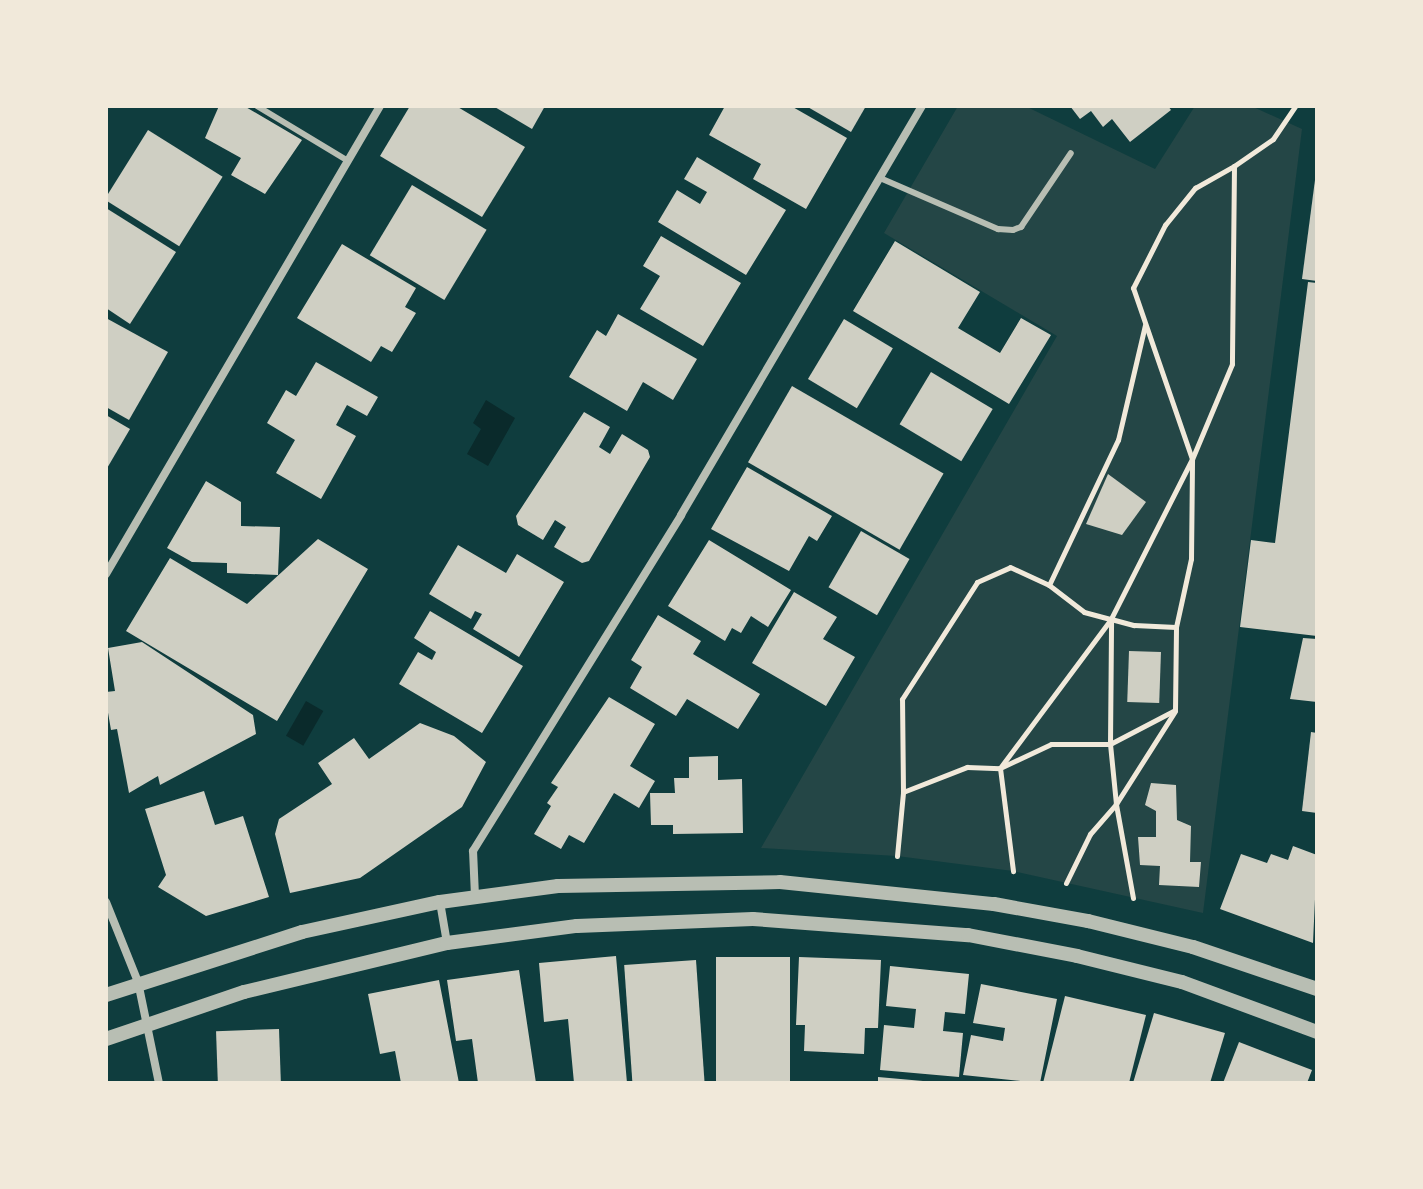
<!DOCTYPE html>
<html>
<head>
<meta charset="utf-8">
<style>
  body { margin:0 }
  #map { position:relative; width:1423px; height:1189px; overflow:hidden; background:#0f3d3e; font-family:Lato,sans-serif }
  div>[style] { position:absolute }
  .green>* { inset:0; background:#244646 }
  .water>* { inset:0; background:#0a2a2b; transform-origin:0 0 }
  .building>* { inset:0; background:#cfcfc3; transform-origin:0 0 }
  .path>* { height:5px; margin:-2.5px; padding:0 2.5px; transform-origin:2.5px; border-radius:2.5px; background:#f1e9da }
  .service>* { height:6px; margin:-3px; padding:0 3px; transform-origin:3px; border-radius:3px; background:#b8beb3 }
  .minor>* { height:8px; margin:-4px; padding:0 4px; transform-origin:4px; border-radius:4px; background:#b8beb3 }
  .tertiary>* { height:14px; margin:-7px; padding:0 7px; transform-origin:7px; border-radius:7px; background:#b8beb3 }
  span { translate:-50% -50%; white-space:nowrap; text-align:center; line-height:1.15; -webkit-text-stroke:7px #f1e9da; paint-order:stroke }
  .frame { position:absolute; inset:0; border:108px solid #f1e9da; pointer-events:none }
</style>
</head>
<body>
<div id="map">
  <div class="green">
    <div style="clip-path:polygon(958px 106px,1025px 106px,1155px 169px,1195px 106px,1251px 106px,1302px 129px,1203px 913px,1013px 871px,897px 856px,761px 848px,1057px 336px,884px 233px)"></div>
  </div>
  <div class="water">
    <div style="clip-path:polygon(486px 400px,515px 418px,488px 466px,467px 454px,481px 429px,473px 423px)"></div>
    <div style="left:306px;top:701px;width:20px;height:40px;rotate:30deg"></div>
  </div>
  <div class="building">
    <div style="clip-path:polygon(219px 106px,244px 106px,302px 140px,265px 194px,231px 175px,241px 158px,205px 138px)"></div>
    <div style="clip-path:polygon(410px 106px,456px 106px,525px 147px,482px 217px,380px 156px)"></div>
    <div style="clip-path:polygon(493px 106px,545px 106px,532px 129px)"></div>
    <div style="clip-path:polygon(725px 106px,791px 106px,847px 138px,806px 209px,753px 179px,761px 164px,709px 135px)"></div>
    <div style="clip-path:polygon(806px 106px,866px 106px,851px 132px)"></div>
    <div style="clip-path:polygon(1070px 106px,1168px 106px,1171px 110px,1130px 142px,1112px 119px,1103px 127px,1091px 111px,1080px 119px)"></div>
    <div style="left:148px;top:130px;width:88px;height:82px;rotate:32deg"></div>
    <div style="clip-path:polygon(697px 157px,786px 210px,746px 275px,658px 222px,677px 190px,700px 204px,707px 192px,684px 179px)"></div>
    <div style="clip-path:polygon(1315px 180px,1317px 180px,1317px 281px,1302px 279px)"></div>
    <div style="left:412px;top:185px;width:87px;height:82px;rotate:31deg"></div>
    <div style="clip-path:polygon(106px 208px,176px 252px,130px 324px,106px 308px)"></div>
    <div style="clip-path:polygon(661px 236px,741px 283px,703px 346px,640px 309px,660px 276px,643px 266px)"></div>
    <div style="clip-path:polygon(895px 241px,980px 292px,958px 328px,1000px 353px,1021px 318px,1051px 335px,1009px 404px,853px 311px)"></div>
    <div style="clip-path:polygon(342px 244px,416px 288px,405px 307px,416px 313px,392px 352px,381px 346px,371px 362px,297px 318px)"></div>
    <div style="clip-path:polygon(1308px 282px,1317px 283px,1317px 636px,1240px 627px,1251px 540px,1275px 543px)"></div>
    <div style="clip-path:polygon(618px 314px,697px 359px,673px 400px,643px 382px,627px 411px,569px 377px,597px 330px,606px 336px)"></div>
    <div style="clip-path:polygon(106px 318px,168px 352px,129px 420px,106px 407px)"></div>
    <div style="left:844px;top:319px;width:57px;height:70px;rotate:31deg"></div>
    <div style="clip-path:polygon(316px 362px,378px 397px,367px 416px,347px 405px,336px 425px,356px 436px,321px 499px,276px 473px,295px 440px,267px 423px,286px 390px,296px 396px)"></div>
    <div style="left:931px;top:372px;width:72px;height:61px;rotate:31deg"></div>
    <div style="left:792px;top:386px;width:175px;height:88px;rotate:30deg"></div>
    <div style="clip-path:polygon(584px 412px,610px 427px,599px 447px,610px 454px,622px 434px,648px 450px,650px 457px,589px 561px,582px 563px,554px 547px,566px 527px,555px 520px,543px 540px,518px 525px,516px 516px)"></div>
    <div style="clip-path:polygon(106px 415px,130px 429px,106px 470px)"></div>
    <div style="clip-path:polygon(747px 467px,832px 516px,817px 541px,809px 536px,789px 571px,711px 529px)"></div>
    <div style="clip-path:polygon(1108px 474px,1146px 502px,1122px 535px,1086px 524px)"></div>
    <div style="clip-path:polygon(206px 481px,241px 502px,241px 526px,280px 527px,278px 575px,227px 573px,227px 563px,192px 562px,167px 548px)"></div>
    <div style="left:861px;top:531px;width:56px;height:65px;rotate:30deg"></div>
    <div style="clip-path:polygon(318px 539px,368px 569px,277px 721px,126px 631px,170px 558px,247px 604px)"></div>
    <div style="clip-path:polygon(709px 540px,791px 590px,768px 627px,751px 616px,741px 633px,732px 628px,725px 641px,668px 606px)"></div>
    <div style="clip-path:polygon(458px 545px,506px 573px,517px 554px,564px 582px,519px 657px,473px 629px,482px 614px,475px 611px,471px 619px,429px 594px)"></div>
    <div style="clip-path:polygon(794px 592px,837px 617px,823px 639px,855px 657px,826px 706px,752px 663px)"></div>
    <div style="clip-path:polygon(430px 611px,523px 666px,482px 733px,399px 684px,418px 652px,432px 660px,436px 652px,414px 638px)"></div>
    <div style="clip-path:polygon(658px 615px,701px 641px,693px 654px,760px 694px,738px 729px,687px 699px,676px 716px,630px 688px,642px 667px,631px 660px)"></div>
    <div style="clip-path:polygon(1303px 638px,1317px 639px,1317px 702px,1290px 699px)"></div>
    <div style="clip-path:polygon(142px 642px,253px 715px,256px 734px,160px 785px,158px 776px,129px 793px,117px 729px,111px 730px,106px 701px,106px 692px,115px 691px,108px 648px)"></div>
    <div style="left:1129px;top:651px;width:32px;height:51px;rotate:2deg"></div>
    <div style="clip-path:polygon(609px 697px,655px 724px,630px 766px,655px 781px,639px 808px,614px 793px,584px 843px,569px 835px,561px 849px,534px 834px,551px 806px,547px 803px,558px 787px,551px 783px)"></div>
    <div style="clip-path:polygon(420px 723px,454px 736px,486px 762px,462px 807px,360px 878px,290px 893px,275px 834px,279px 819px,332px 784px,318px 763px,354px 738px,369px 759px)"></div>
    <div style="clip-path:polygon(1311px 732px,1317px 733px,1317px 813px,1302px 811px)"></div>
    <div style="clip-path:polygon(718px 756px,718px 780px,742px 779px,743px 833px,673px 834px,673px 825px,651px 825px,650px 793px,675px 793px,674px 778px,689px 778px,689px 757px)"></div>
    <div style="clip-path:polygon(1151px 783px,1176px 785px,1177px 820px,1191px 826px,1190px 862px,1201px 862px,1199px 887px,1159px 885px,1160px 866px,1140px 865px,1138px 837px,1156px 837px,1156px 811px,1145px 805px)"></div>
    <div style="clip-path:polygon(204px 791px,215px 825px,243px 816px,269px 897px,206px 916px,158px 887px,166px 875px,145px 809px)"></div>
    <div style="clip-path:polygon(1293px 846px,1317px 855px,1313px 943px,1220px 909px,1241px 854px,1267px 863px,1271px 854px,1288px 860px)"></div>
    <div style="clip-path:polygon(616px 956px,627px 1083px,574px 1083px,568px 1019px,544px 1022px,539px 963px)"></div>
    <div style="left:716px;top:957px;width:74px;height:126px"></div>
    <div style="clip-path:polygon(799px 957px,881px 960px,878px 1028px,865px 1028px,864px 1054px,804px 1051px,805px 1025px,796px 1025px)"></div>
    <div style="left:696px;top:960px;width:123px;height:72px;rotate:86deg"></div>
    <div style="clip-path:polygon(890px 966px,969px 974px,965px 1014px,945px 1012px,943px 1031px,963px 1033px,959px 1077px,880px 1070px,884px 1025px,914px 1028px,916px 1009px,886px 1006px)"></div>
    <div style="clip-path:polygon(519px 970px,536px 1083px,478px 1083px,472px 1039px,456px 1041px,447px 980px)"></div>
    <div style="clip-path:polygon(439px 980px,459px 1083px,401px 1083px,395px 1051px,380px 1054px,368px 994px)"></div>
    <div style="clip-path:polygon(981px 984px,1057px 999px,1040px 1083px,963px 1075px,971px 1035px,1003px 1041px,1005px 1028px,973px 1023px)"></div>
    <div style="clip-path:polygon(1065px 996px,1146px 1015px,1129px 1083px,1043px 1083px)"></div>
    <div style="clip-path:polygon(1154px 1013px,1225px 1033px,1210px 1083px,1133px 1083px)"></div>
    <div style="left:279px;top:1029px;width:54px;height:63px;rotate:88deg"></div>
    <div style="clip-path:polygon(1239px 1042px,1312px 1070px,1307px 1083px,1223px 1083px)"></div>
    <div style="clip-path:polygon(878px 1077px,923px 1081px,923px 1083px,878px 1083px)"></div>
  </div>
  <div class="path">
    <div style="left:1234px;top:166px;width:47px;rotate:-34.7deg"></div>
    <div style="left:1273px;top:139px;width:40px;rotate:-56deg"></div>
    <div style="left:1049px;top:585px;width:161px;rotate:-64.6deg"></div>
    <div style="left:1118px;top:440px;width:118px;rotate:-76.8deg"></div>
    <div style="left:903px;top:792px;width:93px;rotate:-90.6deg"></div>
    <div style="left:902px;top:699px;width:139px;rotate:-57.3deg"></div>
    <div style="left:977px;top:582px;width:36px;rotate:-24deg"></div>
    <div style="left:1010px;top:567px;width:43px;rotate:24.8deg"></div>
    <div style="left:1049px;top:585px;width:44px;rotate:37.6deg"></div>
    <div style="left:1084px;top:612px;width:28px;rotate:15deg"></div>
    <div style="left:1111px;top:619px;width:24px;rotate:15deg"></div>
    <div style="left:1134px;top:625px;width:42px;rotate:2.7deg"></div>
    <div style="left:1176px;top:627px;width:70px;rotate:-77.6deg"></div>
    <div style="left:1191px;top:559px;width:100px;rotate:-89.4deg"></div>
    <div style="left:1192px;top:459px;width:181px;rotate:-109deg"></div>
    <div style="left:1133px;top:288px;width:71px;rotate:-63.1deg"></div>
    <div style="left:1165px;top:225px;width:48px;rotate:-51deg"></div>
    <div style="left:1195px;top:188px;width:45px;rotate:-29.4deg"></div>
    <div style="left:1234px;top:166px;width:198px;rotate:90.6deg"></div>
    <div style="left:1232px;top:364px;width:103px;rotate:112.8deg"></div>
    <div style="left:1192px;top:459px;width:179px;rotate:116.9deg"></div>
    <div style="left:1111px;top:619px;width:186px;rotate:126.7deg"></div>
    <div style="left:1000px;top:768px;width:104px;rotate:82.8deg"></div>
    <div style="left:897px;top:856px;width:64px;rotate:-84.6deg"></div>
    <div style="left:903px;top:792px;width:69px;rotate:-21.3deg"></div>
    <div style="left:967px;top:767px;width:33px;rotate:2deg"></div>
    <div style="left:1000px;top:768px;width:56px;rotate:-25.2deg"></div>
    <div style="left:1051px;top:744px;width:59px"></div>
    <div style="left:1110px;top:744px;width:73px;rotate:-27.6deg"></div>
    <div style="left:1175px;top:710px;width:83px;rotate:-89.3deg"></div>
    <div style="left:1066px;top:883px;width:55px;rotate:-63.9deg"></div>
    <div style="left:1090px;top:834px;width:40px;rotate:-49deg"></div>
    <div style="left:1116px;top:804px;width:60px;rotate:-95.7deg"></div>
    <div style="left:1110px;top:744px;width:124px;rotate:-89.5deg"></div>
    <div style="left:1133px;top:898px;width:96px;rotate:-100.3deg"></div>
    <div style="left:1116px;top:804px;width:110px;rotate:-57.6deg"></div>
  </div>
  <div class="service">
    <div style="left:257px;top:106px;width:106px;rotate:31.1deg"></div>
    <div style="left:880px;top:178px;width:129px;rotate:23.4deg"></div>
    <div style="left:998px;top:229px;width:15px;rotate:4deg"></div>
    <div style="left:1013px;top:230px;width:9px;rotate:-21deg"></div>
    <div style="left:1021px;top:227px;width:89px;rotate:-56deg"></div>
  </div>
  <div class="minor">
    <div style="left:106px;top:574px;width:542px;rotate:-59.65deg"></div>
    <div style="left:475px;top:896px;width:45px;rotate:-92.5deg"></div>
    <div style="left:473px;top:851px;width:395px;rotate:-58.2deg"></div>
    <div style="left:681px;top:515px;width:475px;rotate:-59.5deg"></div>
    <div style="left:106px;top:902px;width:86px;rotate:68.2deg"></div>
    <div style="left:138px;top:982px;width:103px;rotate:78.3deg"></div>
    <div style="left:440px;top:902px;width:42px;rotate:80.3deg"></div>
  </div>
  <div class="tertiary">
    <div style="left:106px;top:995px;width:206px;rotate:-17.8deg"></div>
    <div style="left:302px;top:932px;width:141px;rotate:-12.3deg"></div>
    <div style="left:440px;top:902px;width:119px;rotate:-7.7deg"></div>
    <div style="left:558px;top:886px;width:222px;rotate:-1deg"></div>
    <div style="left:780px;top:882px;width:215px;rotate:5.9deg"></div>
    <div style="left:994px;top:904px;width:96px;rotate:10.3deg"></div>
    <div style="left:1088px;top:921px;width:108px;rotate:13.9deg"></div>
    <div style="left:1193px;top:947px;width:131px;rotate:18.7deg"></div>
    <div style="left:106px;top:1039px;width:146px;rotate:-18.8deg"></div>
    <div style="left:244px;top:992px;width:209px;rotate:-13.6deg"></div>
    <div style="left:447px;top:943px;width:131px;rotate:-7.5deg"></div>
    <div style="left:577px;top:926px;width:176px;rotate:-2.3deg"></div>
    <div style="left:753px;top:919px;width:216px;rotate:4.3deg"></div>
    <div style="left:968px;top:935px;width:111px;rotate:10.9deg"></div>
    <div style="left:1077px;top:956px;width:108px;rotate:13.9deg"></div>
    <div style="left:1182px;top:982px;width:144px;rotate:20.3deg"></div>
  </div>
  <div class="frame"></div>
</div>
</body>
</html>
